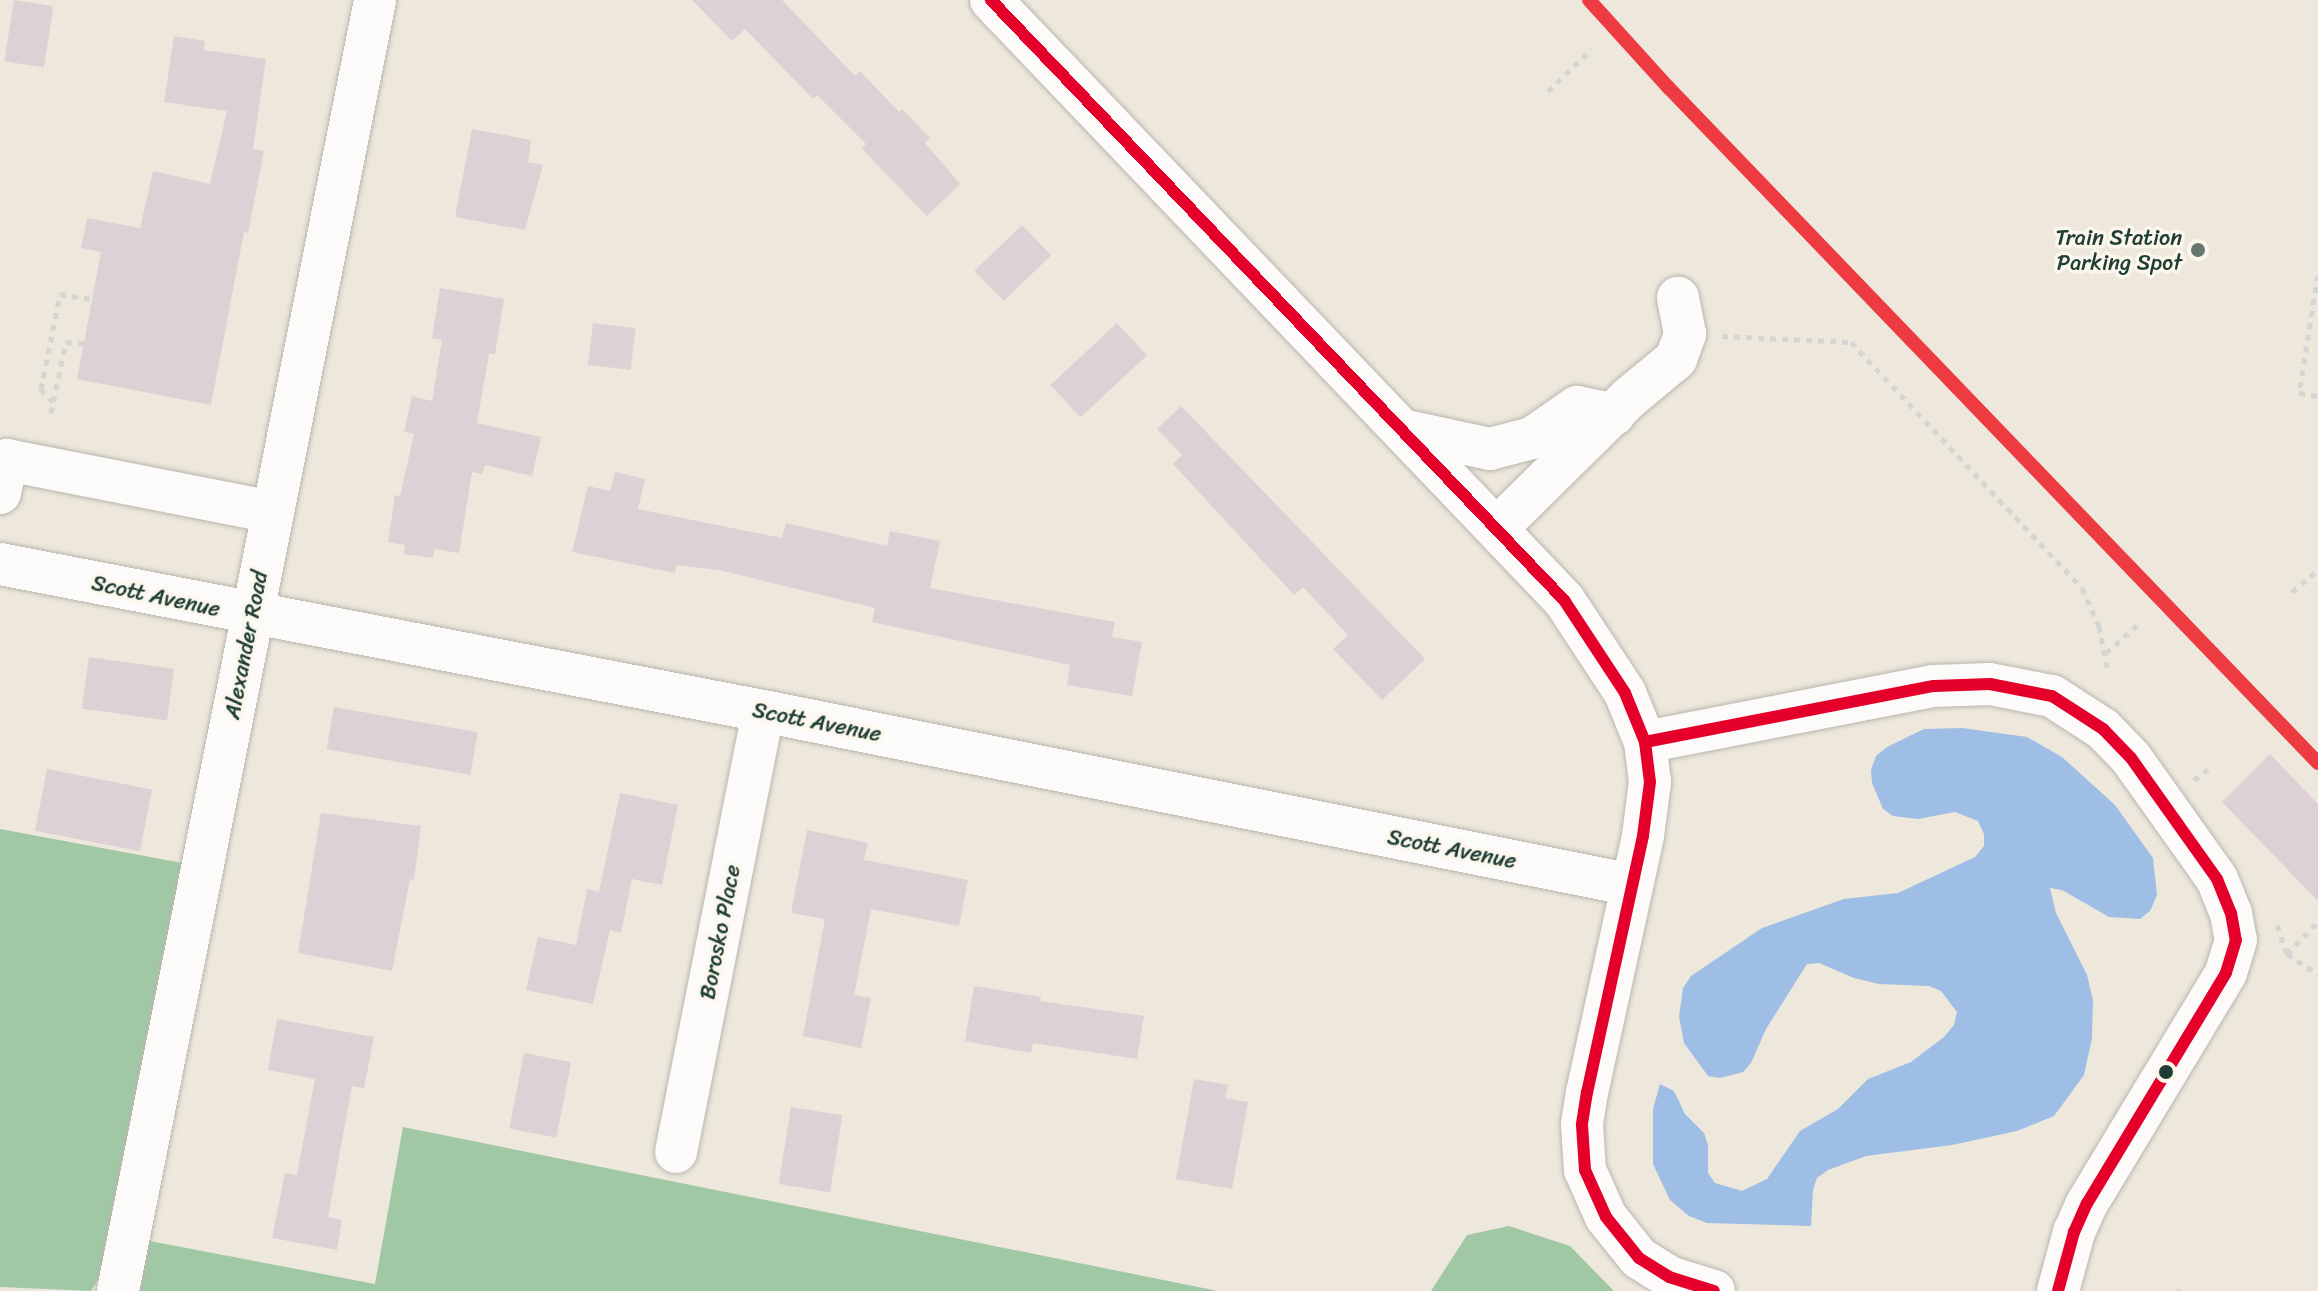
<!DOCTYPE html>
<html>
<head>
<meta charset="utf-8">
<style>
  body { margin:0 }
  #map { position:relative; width:2318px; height:1291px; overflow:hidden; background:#ede7dc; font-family:Sriracha,sans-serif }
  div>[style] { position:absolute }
  .forest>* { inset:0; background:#a1c8a5 }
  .water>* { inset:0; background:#9fbee5 }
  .building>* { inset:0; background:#ded1d6; transform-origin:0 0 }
  .path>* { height:5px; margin-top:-2.5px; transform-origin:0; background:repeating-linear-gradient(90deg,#d5d5d2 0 6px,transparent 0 12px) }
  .roads { filter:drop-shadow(0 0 2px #b7b7ae) drop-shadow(0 0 2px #b7b7ae) }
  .minor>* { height:42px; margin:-21px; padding:0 21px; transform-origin:21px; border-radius:21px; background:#fcfbfa }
  .bus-1>* { height:12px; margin:-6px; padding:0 6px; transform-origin:6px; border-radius:6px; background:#e4002b }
  .rail-1>* { height:14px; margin:-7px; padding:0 7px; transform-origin:7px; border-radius:7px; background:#ee3a41 }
  .dots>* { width:22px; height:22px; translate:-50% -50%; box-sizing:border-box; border:4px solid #fbf7ec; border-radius:50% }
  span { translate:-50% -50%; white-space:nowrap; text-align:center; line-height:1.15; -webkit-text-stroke:7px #fbf7ec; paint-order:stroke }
  .poi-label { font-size:22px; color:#1f3d34 }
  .right { translate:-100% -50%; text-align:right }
  .street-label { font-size:22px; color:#1f3d34 }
</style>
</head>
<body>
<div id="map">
  <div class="forest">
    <div style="clip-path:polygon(0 829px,193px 865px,117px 1249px,91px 1291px,0 1287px)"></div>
    <div style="clip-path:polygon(403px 1127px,1218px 1291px,118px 1291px,129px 1237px,375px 1284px)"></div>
    <div style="clip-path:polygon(1509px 1226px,1570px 1246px,1614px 1291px,1431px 1291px,1467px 1235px)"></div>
  </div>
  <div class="water">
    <div style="clip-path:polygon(1962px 728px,2027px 737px,2062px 757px,2115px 805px,2153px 858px,2157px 895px,2150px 911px,2140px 919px,2109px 917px,2062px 890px,2050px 888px,2056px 913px,2087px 975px,2093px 1000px,2092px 1038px,2084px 1075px,2054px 1116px,2017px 1131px,1952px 1145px,1866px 1156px,1828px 1170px,1817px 1178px,1813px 1190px,1811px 1226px,1707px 1223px,1689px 1216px,1670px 1200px,1653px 1164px,1653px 1109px,1660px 1084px,1674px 1091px,1685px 1114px,1704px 1133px,1708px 1145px,1708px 1173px,1715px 1183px,1742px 1191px,1767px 1179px,1800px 1131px,1838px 1109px,1868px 1079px,1911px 1062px,1944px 1037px,1954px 1025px,1957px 1012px,1941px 991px,1929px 986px,1879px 984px,1854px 978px,1819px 963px,1807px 964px,1766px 1029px,1751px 1063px,1743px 1072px,1720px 1078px,1708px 1076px,1684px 1043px,1679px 1016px,1683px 988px,1691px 976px,1762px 928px,1844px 899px,1898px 893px,1975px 857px,1984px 846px,1984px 834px,1978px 821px,1955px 812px,1918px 819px,1893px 816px,1883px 809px,1872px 783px,1871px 770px,1876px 756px,1887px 747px,1924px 729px)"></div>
  </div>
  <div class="building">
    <div style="left:14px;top:0;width:40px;height:62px;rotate:9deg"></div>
    <div style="clip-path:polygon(692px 0,782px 0,855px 76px,860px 71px,899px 112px,902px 109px,930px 138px,925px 143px,960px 184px,927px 216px,862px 149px,866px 144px,817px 95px,813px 99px,745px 29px,732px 41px)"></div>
    <div style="clip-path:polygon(174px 36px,205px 41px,204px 50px,266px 59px,253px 149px,264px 151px,248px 233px,244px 232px,211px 405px,77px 379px,101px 252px,81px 248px,87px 218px,140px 228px,153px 171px,210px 184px,227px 111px,164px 102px)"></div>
    <div style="clip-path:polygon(472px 129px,531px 140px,528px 162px,543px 165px,525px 230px,455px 217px)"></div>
    <div style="left:1022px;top:225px;width:42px;height:66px;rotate:46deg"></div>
    <div style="clip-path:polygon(440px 288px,504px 299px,495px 354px,489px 354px,477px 423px,541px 437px,532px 476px,485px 465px,482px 474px,472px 472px,459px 553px,435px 549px,433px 558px,404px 554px,405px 545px,388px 542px,395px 495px,400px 496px,414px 434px,404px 432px,412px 396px,432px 401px,442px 340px,432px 338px)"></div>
    <div style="left:593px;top:323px;width:43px;height:42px;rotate:7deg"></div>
    <div style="left:1117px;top:323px;width:44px;height:91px;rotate:47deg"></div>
    <div style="clip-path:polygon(1181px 406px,1425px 659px,1382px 700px,1333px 649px,1348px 635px,1303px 587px,1294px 595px,1173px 464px,1182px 455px,1157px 429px)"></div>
    <div style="clip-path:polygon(615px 472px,645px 479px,638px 509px,782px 538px,786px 523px,887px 546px,890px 531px,940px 541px,930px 588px,1115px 622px,1112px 637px,1142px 642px,1132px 696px,1067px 685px,1070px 665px,872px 622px,875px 608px,719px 570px,676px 565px,675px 573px,572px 552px,588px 486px,610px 491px)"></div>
    <div style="left:89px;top:657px;width:86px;height:52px;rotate:8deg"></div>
    <div style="left:334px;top:707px;width:146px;height:43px;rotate:10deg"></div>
    <div style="clip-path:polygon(2270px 754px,2318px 804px,2318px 901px,2222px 802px)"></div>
    <div style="left:47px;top:769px;width:107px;height:63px;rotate:11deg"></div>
    <div style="clip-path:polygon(620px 793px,678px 805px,662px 885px,632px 879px,621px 933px,610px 930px,593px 1004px,526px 990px,538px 937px,576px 945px,587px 889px,599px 892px)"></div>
    <div style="clip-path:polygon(321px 813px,421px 826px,414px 880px,410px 879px,392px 971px,298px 953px)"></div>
    <div style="clip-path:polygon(807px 830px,868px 843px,864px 860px,968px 880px,959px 926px,871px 909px,854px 995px,871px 998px,861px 1048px,803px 1036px,825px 919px,791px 913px)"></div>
    <div style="clip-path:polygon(974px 986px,1041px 997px,1040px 1001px,1144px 1016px,1137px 1059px,1033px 1043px,1031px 1053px,965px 1041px)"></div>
    <div style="clip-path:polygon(277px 1019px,374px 1037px,364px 1088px,352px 1086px,328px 1217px,342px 1220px,337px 1250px,272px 1238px,285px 1173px,297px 1175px,315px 1079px,268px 1070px)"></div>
    <div style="left:524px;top:1053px;width:48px;height:77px;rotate:11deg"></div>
    <div style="clip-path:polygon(1194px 1079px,1228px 1085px,1225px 1098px,1248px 1102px,1232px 1189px,1176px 1179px)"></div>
    <div style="left:791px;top:1107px;width:52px;height:78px;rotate:9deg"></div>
  </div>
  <div class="path">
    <div style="left:1548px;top:91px;width:61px;rotate:-43.7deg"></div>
    <div style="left:2318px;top:275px;width:120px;rotate:99.1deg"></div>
    <div style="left:2299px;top:393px;width:19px;rotate:9deg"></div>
    <div style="left:1722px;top:336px;width:129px;rotate:2.7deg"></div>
    <div style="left:1851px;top:342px;width:337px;rotate:46.8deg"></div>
    <div style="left:2082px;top:588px;width:42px;rotate:65.9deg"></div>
    <div style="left:2099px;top:626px;width:42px;rotate:79deg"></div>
    <div style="left:53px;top:402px;width:18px;rotate:-133deg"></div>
    <div style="left:41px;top:389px;width:97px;rotate:-78.7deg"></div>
    <div style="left:60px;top:294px;width:32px;rotate:9deg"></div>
    <div style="left:51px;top:413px;width:73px;rotate:-78.1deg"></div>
    <div style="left:66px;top:342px;width:18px;rotate:3deg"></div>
    <div style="left:2292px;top:592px;width:34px;rotate:-40deg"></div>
    <div style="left:2106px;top:653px;width:48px;rotate:-41.6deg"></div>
    <div style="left:2194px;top:780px;width:23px;rotate:-38deg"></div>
    <div style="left:2277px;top:925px;width:31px;rotate:71deg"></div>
    <div style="left:2287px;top:954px;width:37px;rotate:33deg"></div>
    <div style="left:2287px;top:954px;width:45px;rotate:-45.9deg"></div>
    <div style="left:2179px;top:1291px;width:2px;rotate:-90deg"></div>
  </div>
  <div class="roads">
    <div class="minor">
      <div style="left:991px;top:0;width:830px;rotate:46.32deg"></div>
      <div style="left:1564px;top:600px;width:111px;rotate:56.7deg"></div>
      <div style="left:1625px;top:693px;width:53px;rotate:67.8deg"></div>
      <div style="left:1645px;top:742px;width:40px;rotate:82.9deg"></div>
      <div style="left:1650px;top:782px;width:54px;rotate:97.4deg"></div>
      <div style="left:1643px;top:836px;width:262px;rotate:102.3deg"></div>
      <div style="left:1587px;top:1092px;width:33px;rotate:99deg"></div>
      <div style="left:1582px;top:1125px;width:45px;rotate:86.2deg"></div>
      <div style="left:1585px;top:1170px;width:51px;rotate:65.9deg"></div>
      <div style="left:1606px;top:1217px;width:53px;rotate:51.2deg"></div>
      <div style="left:1639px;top:1258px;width:36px;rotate:32deg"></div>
      <div style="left:1669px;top:1277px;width:47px;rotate:17.3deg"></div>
      <div style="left:1402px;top:430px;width:90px;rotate:12.2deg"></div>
      <div style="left:1490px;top:449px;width:43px;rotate:-14.7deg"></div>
      <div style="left:1532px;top:438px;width:55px;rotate:-34.6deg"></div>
      <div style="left:1577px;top:407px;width:38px;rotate:11deg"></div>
      <div style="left:0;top:493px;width:34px;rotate:-78deg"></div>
      <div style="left:7px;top:460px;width:271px;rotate:11.1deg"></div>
      <div style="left:1497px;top:528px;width:187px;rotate:-44.6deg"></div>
      <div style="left:1630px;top:397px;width:60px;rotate:-39.6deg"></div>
      <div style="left:1676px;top:359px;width:27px;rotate:-70deg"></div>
      <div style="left:1685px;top:334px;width:37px;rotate:-101deg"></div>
      <div style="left:0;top:564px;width:777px;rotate:10.91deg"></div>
      <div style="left:763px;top:711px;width:886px;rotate:11.32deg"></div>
      <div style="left:1645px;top:742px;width:294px;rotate:-11deg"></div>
      <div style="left:1934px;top:686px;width:56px;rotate:-2deg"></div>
      <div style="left:1990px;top:684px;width:63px;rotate:11deg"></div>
      <div style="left:2052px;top:696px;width:61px;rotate:32.9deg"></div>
      <div style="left:2103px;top:729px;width:40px;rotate:46deg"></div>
      <div style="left:2131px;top:758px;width:148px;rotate:54.6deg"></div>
      <div style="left:2217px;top:879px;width:37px;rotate:68deg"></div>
      <div style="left:2231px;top:913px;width:27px;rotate:80deg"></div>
      <div style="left:2236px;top:940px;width:34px;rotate:107deg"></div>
      <div style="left:2226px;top:973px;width:269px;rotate:121.1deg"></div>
      <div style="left:2087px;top:1203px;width:32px;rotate:114deg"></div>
      <div style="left:2074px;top:1232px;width:61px;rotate:105.2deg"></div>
      <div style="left:676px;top:1152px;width:449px;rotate:-78.8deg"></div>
      <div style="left:118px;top:1291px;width:1316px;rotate:-78.74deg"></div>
    </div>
  </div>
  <div class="bus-1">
    <div style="left:991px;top:0;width:830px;rotate:46.32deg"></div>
    <div style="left:1564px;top:600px;width:111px;rotate:56.7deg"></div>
    <div style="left:1625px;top:693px;width:53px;rotate:67.8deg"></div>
    <div style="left:1645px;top:742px;width:40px;rotate:82.9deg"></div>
    <div style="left:1650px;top:782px;width:54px;rotate:97.4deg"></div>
    <div style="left:1643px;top:836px;width:262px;rotate:102.3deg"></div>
    <div style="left:1587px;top:1092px;width:33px;rotate:99deg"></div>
    <div style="left:1582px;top:1125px;width:45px;rotate:86.2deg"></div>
    <div style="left:1585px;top:1170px;width:51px;rotate:65.9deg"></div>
    <div style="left:1606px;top:1217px;width:53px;rotate:51.2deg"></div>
    <div style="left:1639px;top:1258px;width:36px;rotate:32deg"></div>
    <div style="left:1669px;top:1277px;width:47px;rotate:17.3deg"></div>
    <div style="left:1645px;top:742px;width:294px;rotate:-11deg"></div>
    <div style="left:1934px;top:686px;width:56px;rotate:-2deg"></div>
    <div style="left:1990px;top:684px;width:63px;rotate:11deg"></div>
    <div style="left:2052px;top:696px;width:61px;rotate:32.9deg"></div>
    <div style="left:2103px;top:729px;width:40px;rotate:46deg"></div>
    <div style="left:2131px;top:758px;width:148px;rotate:54.6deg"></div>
    <div style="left:2217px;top:879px;width:37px;rotate:68deg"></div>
    <div style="left:2231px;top:913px;width:27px;rotate:80deg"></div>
    <div style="left:2236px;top:940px;width:34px;rotate:107deg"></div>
    <div style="left:2226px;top:973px;width:269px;rotate:121.1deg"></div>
    <div style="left:2087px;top:1203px;width:32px;rotate:114deg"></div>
    <div style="left:2074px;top:1232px;width:61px;rotate:105.2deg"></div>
  </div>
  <div class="rail-1">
    <div style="left:1589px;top:0;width:118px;rotate:47.8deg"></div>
    <div style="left:1668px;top:87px;width:938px;rotate:46.12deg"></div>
  </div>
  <div class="dots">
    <div style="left:2198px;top:250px;background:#67786f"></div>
    <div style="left:2166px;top:1072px;background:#1f3d34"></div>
  </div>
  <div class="poi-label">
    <span class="right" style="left:2182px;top:250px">Train Station<br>Parking Spot</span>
  </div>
  <div class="street-label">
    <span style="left:156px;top:596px;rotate:12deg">Scott Avenue</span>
    <span style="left:246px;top:645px;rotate:-79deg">Alexander Road</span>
    <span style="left:817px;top:722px;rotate:11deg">Scott Avenue</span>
    <span style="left:1452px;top:849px;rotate:11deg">Scott Avenue</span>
    <span style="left:720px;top:932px;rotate:-79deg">Borosko Place</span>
  </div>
</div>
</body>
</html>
